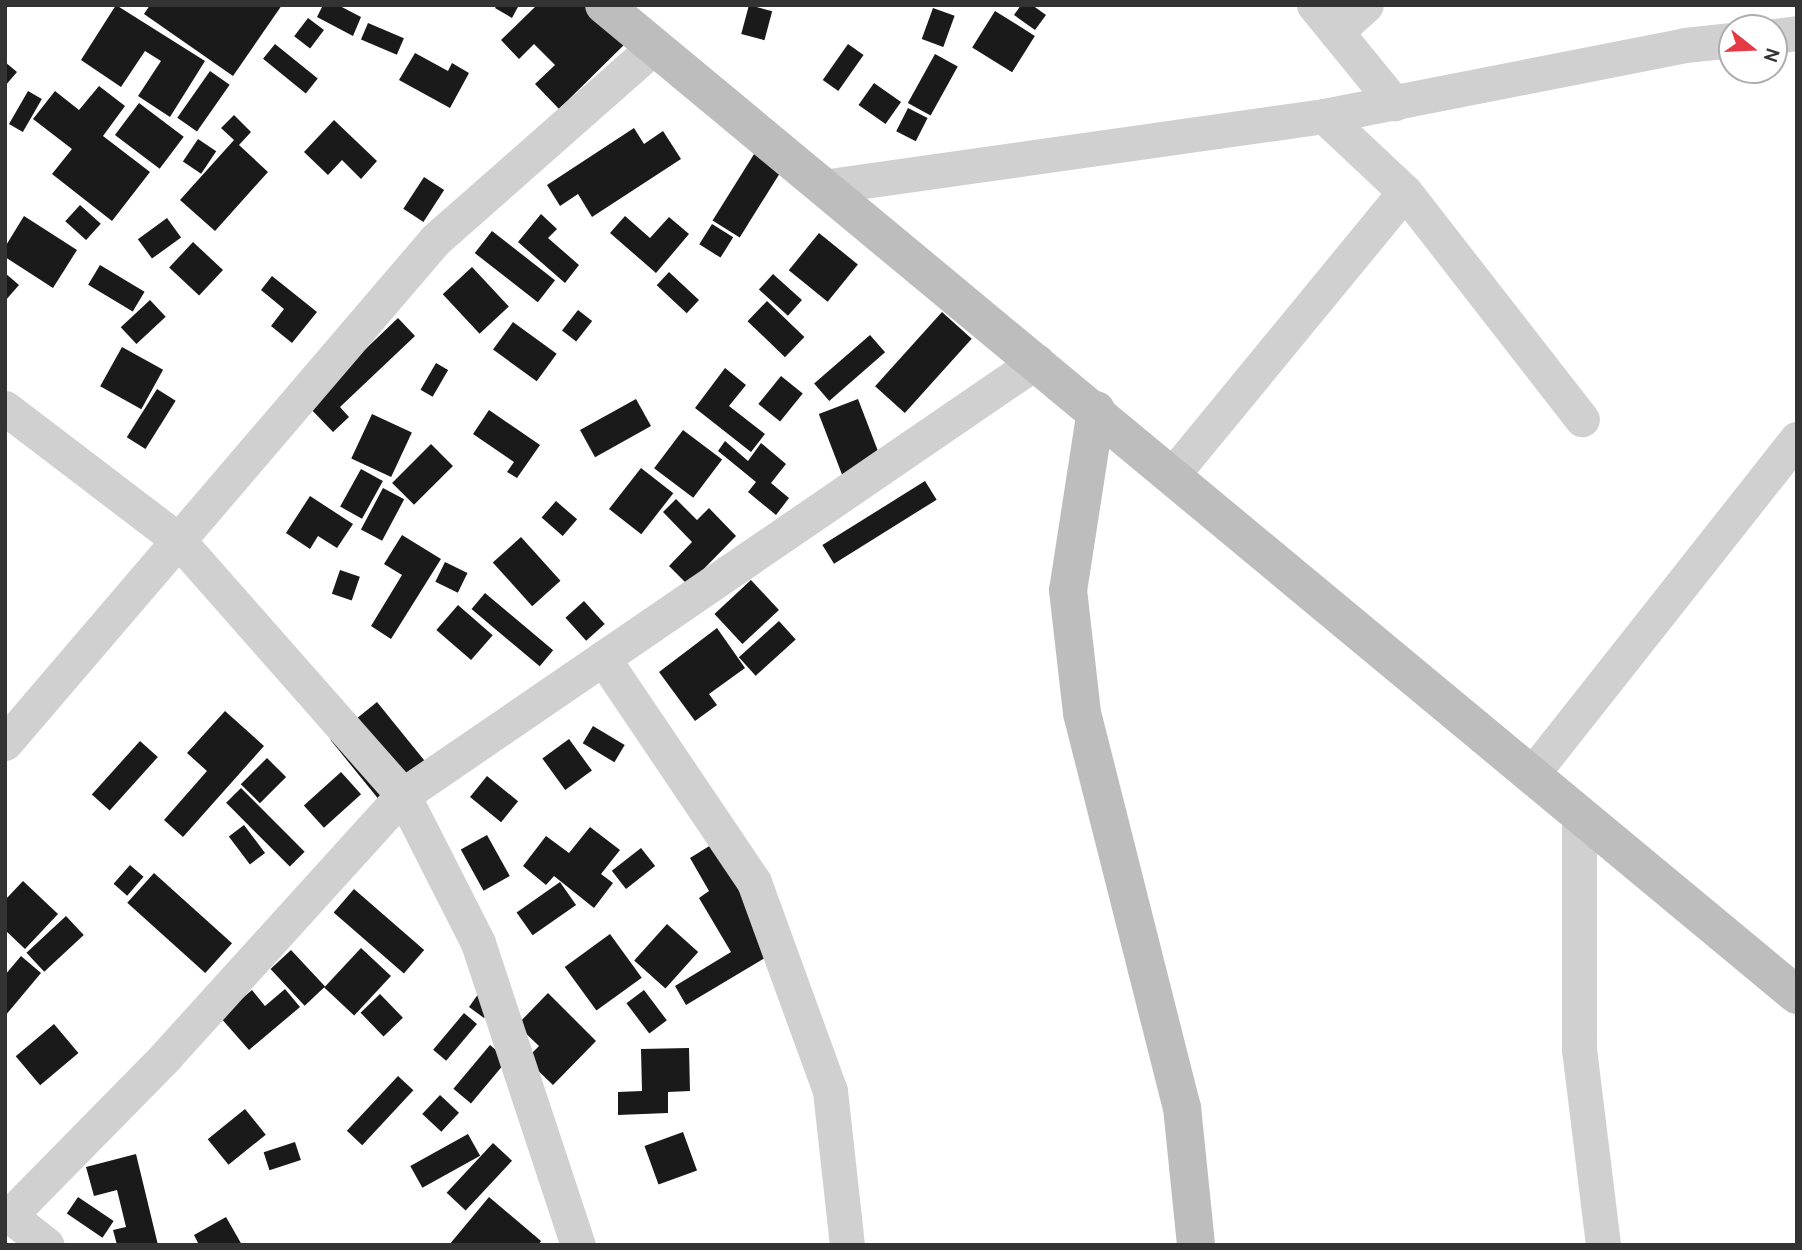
<!DOCTYPE html>
<html>
<head>
<meta charset="utf-8">
<style>
  body { margin:0 }
  #map { position:relative; width:1802px; height:1250px; overflow:hidden; background:#fff; font-family:Cabin,sans-serif }
  div>[style] { position:absolute }
  .building>* { inset:0; background:#1a1a1a; transform-origin:0 0 }
  .street>* { height:35px; margin:-17.5px; padding:0 17.5px; transform-origin:17.5px; border-radius:17.5px; background:#d0d0d0 }
  .secondary>* { height:38px; margin:-19px; padding:0 19px; transform-origin:19px; border-radius:19px; background:#bdbdbd }
  span { translate:-50% -50%; white-space:nowrap; text-align:center; line-height:1.15; -webkit-text-stroke:7px #fff; paint-order:stroke }
  .frame { position:absolute; inset:0; border:7px solid #333; pointer-events:none }
  .north { position:absolute; left:1718px; top:14px; width:70px; height:70px; box-sizing:border-box; background:#fff; border:2px solid #adadad; border-radius:50%; rotate:108deg; font-size:19px; font-weight:700; line-height:28px; text-align:center; color:#333 }
  .north::after { content:''; display:block; margin:auto; width:24px; height:32px; background:#e63946; clip-path:polygon(50% 0,100% 100%,50% 72%,0 100%) }
</style>
</head>
<body>
<div id="map">
  <div class="building">
    <div style="clip-path:polygon(116px 5px,205px 61px,170px 117px,138px 96px,161px 61px,145px 51px,121px 87px,81px 60px)"></div>
    <div style="clip-path:polygon(150px 5px,282px 5px,233px 76px,144px 14px)"></div>
    <div style="clip-path:polygon(323px 5px,338px 5px,361px 17px,353px 36px,317px 17px)"></div>
    <div style="clip-path:polygon(497px 5px,519px 5px,512px 18px,495px 8px)"></div>
    <div style="clip-path:polygon(537px 5px,600px 5px,631px 38px,559px 109px,535px 84px,555px 65px,534px 44px,519px 59px,501px 40px)"></div>
    <div style="left:749px;top:5px;width:24px;height:30px;rotate:15deg"></div>
    <div style="clip-path:polygon(1021px 5px,1032px 5px,1046px 15px,1035px 30px,1014px 15px)"></div>
    <div style="left:933px;top:8px;width:23px;height:33px;rotate:20deg"></div>
    <div style="left:995px;top:11px;width:47px;height:43px;rotate:32deg"></div>
    <div style="left:308px;top:18px;width:20px;height:23px;rotate:37deg"></div>
    <div style="left:368px;top:23px;width:39px;height:18px;rotate:23deg"></div>
    <div style="left:275px;top:44px;width:55px;height:19px;rotate:39deg"></div>
    <div style="left:848px;top:44px;width:19px;height:44px;rotate:35deg"></div>
    <div style="clip-path:polygon(415px 53px,448px 71px,452px 63px,469px 73px,450px 108px,399px 80px)"></div>
    <div style="left:935px;top:54px;width:26px;height:56px;rotate:29deg"></div>
    <div style="clip-path:polygon(5px 62px,17px 72px,5px 86px)"></div>
    <div style="left:210px;top:71px;width:24px;height:57px;rotate:35deg"></div>
    <div style="left:874px;top:83px;width:33px;height:27px;rotate:35deg"></div>
    <div style="clip-path:polygon(99px 86px,125px 106px,103px 136px,150px 172px,112px 221px,52px 174px,72px 149px,33px 119px,55px 91px,79px 110px)"></div>
    <div style="left:28px;top:91px;width:16px;height:38px;rotate:30deg"></div>
    <div style="left:139px;top:103px;width:56px;height:40px;rotate:37deg"></div>
    <div style="left:908px;top:108px;width:22px;height:26px;rotate:27deg"></div>
    <div style="clip-path:polygon(234px 115px,251px 132px,239px 145px,268px 172px,215px 231px,180px 200px,234px 140px,221px 128px)"></div>
    <div style="clip-path:polygon(334px 120px,377px 161px,361px 179px,342px 160px,328px 175px,304px 152px)"></div>
    <div style="clip-path:polygon(634px 128px,644px 144px,663px 131px,681px 159px,592px 217px,578px 194px,560px 206px,547px 185px)"></div>
    <div style="left:198px;top:139px;width:22px;height:27px;rotate:34deg"></div>
    <div style="left:756px;top:151px;width:32px;height:82px;rotate:32deg"></div>
    <div style="left:424px;top:177px;width:24px;height:38px;rotate:33deg"></div>
    <div style="left:80px;top:205px;width:28px;height:22px;rotate:42deg"></div>
    <div style="clip-path:polygon(541px 214px,557px 229px,548px 238px,579px 265px,565px 283px,518px 242px)"></div>
    <div style="clip-path:polygon(24px 216px,77px 250px,53px 288px,5px 257px,5px 247px)"></div>
    <div style="clip-path:polygon(625px 216px,650px 238px,669px 217px,689px 234px,656px 273px,610px 233px)"></div>
    <div style="left:167px;top:218px;width:24px;height:36px;rotate:54deg"></div>
    <div style="left:712px;top:224px;width:25px;height:24px;rotate:32deg"></div>
    <div style="left:492px;top:231px;width:80px;height:28px;rotate:38deg"></div>
    <div style="left:819px;top:233px;width:50px;height:48px;rotate:39deg"></div>
    <div style="left:193px;top:242px;width:41px;height:35px;rotate:43deg"></div>
    <div style="left:100px;top:265px;width:52px;height:23px;rotate:31deg"></div>
    <div style="left:472px;top:267px;width:54px;height:40px;rotate:47deg"></div>
    <div style="left:669px;top:272px;width:41px;height:18px;rotate:43deg"></div>
    <div style="clip-path:polygon(5px 273px,19px 285px,5px 301px)"></div>
    <div style="left:773px;top:274px;width:39px;height:21px;rotate:42deg"></div>
    <div style="clip-path:polygon(272px 276px,317px 312px,292px 343px,271px 326px,284px 309px,261px 290px)"></div>
    <div style="left:150px;top:300px;width:23px;height:40px;rotate:47deg"></div>
    <div style="left:767px;top:301px;width:52px;height:28px;rotate:44deg"></div>
    <div style="left:578px;top:310px;width:18px;height:26px;rotate:38deg"></div>
    <div style="left:942px;top:312px;width:40px;height:100px;rotate:42deg"></div>
    <div style="clip-path:polygon(398px 318px,415px 336px,340px 407px,349px 417px,333px 432px,307px 405px)"></div>
    <div style="left:513px;top:322px;width:54px;height:34px;rotate:36deg"></div>
    <div style="left:870px;top:335px;width:23px;height:74px;rotate:49deg"></div>
    <div style="left:122px;top:347px;width:47px;height:45px;rotate:29deg"></div>
    <div style="left:436px;top:363px;width:14px;height:31px;rotate:30deg"></div>
    <div style="clip-path:polygon(725px 368px,746px 385px,729px 406px,765px 434px,751px 452px,695px 408px)"></div>
    <div style="left:781px;top:376px;width:28px;height:36px;rotate:39deg"></div>
    <div style="left:157px;top:389px;width:22px;height:57px;rotate:32deg"></div>
    <div style="left:636px;top:399px;width:31px;height:64px;rotate:61deg"></div>
    <div style="left:858px;top:399px;width:72px;height:42px;rotate:69deg"></div>
    <div style="clip-path:polygon(489px 410px,540px 445px,517px 478px,507px 472px,514px 462px,473px 434px)"></div>
    <div style="left:372px;top:414px;width:44px;height:49px;rotate:25deg"></div>
    <div style="left:683px;top:430px;width:49px;height:48px;rotate:37deg"></div>
    <div style="clip-path:polygon(725px 441px,748px 461px,761px 443px,786px 464px,771px 483px,789px 498px,776px 515px,748px 492px,756px 482px,718px 451px)"></div>
    <div style="left:431px;top:444px;width:31px;height:55px;rotate:45deg"></div>
    <div style="left:641px;top:468px;width:41px;height:52px;rotate:38deg"></div>
    <div style="left:361px;top:469px;width:25px;height:43px;rotate:29deg"></div>
    <div style="left:925px;top:481px;width:22px;height:121px;rotate:58deg"></div>
    <div style="left:383px;top:488px;width:24px;height:47px;rotate:28deg"></div>
    <div style="clip-path:polygon(310px 496px,353px 524px,337px 548px,318px 536px,310px 549px,286px 533px)"></div>
    <div style="clip-path:polygon(676px 499px,697px 520px,709px 508px,736px 536px,688px 585px,669px 566px,692px 542px,663px 512px)"></div>
    <div style="left:556px;top:501px;width:28px;height:22px;rotate:41deg"></div>
    <div style="clip-path:polygon(402px 535px,441px 559px,391px 639px,371px 626px,402px 575px,384px 564px)"></div>
    <div style="left:521px;top:537px;width:59px;height:38px;rotate:48deg"></div>
    <div style="left:445px;top:562px;width:25px;height:22px;rotate:26deg"></div>
    <div style="left:340px;top:570px;width:21px;height:25px;rotate:19deg"></div>
    <div style="left:751px;top:580px;width:41px;height:50px;rotate:47deg"></div>
    <div style="left:485px;top:593px;width:89px;height:21px;rotate:40deg"></div>
    <div style="left:584px;top:601px;width:31px;height:25px;rotate:48deg"></div>
    <div style="left:458px;top:605px;width:46px;height:33px;rotate:41deg"></div>
    <div style="left:779px;top:621px;width:25px;height:54px;rotate:48deg"></div>
    <div style="clip-path:polygon(717px 628px,745px 668px,709px 694px,717px 705px,695px 721px,659px 672px)"></div>
    <div style="left:377px;top:702px;width:87px;height:60px;rotate:51deg"></div>
    <div style="clip-path:polygon(225px 711px,264px 746px,183px 837px,164px 820px,207px 771px,187px 753px)"></div>
    <div style="left:593px;top:726px;width:37px;height:20px;rotate:31deg"></div>
    <div style="left:569px;top:739px;width:39px;height:33px;rotate:54deg"></div>
    <div style="left:140px;top:741px;width:24px;height:72px;rotate:42deg"></div>
    <div style="left:267px;top:758px;width:27px;height:37px;rotate:45deg"></div>
    <div style="left:341px;top:772px;width:30px;height:50px;rotate:48deg"></div>
    <div style="left:487px;top:776px;width:40px;height:27px;rotate:39deg"></div>
    <div style="left:241px;top:788px;width:90px;height:21px;rotate:45deg"></div>
    <div style="left:244px;top:825px;width:35px;height:19px;rotate:53deg"></div>
    <div style="clip-path:polygon(590px 827px,620px 850px,601px 874px,613px 883px,594px 908px,554px 876px,546px 885px,523px 866px,546px 836px,569px 853px)"></div>
    <div style="clip-path:polygon(732px 832px,785px 946px,686px 1005px,675px 986px,731px 952px,699px 898px,709px 891px,690px 858px)"></div>
    <div style="left:487px;top:835px;width:47px;height:30px;rotate:61deg"></div>
    <div style="left:641px;top:848px;width:23px;height:37px;rotate:52deg"></div>
    <div style="left:130px;top:865px;width:18px;height:25px;rotate:41deg"></div>
    <div style="left:154px;top:873px;width:105px;height:40px;rotate:42deg"></div>
    <div style="clip-path:polygon(23px 881px,58px 914px,25px 949px,5px 930px,5px 900px)"></div>
    <div style="left:560px;top:882px;width:28px;height:53px;rotate:55deg"></div>
    <div style="left:354px;top:889px;width:93px;height:31px;rotate:41deg"></div>
    <div style="left:66px;top:916px;width:26px;height:54px;rotate:47deg"></div>
    <div style="left:667px;top:924px;width:42px;height:49px;rotate:42deg"></div>
    <div style="left:610px;top:934px;width:54px;height:56px;rotate:54deg"></div>
    <div style="left:361px;top:948px;width:41px;height:54px;rotate:43deg"></div>
    <div style="left:291px;top:950px;width:50px;height:28px;rotate:47deg"></div>
    <div style="clip-path:polygon(21px 956px,41px 973px,5px 1016px,5px 975px)"></div>
    <div style="clip-path:polygon(285px 989px,300px 1007px,249px 1050px,220px 1017px,252px 990px,265px 1006px)"></div>
    <div style="clip-path:polygon(481px 990px,497px 1003px,484px 1018px,469px 1007px)"></div>
    <div style="left:644px;top:990px;width:38px;height:22px;rotate:53deg"></div>
    <div style="clip-path:polygon(548px 993px,596px 1041px,553px 1085px,526px 1059px,539px 1046px,517px 1025px)"></div>
    <div style="left:380px;top:994px;width:33px;height:27px;rotate:46deg"></div>
    <div style="left:464px;top:1013px;width:17px;height:48px;rotate:40deg"></div>
    <div style="left:54px;top:1024px;width:38px;height:50px;rotate:50deg"></div>
    <div style="left:490px;top:1045px;width:23px;height:57px;rotate:40deg"></div>
    <div style="clip-path:polygon(689px 1048px,690px 1091px,668px 1092px,668px 1113px,618px 1115px,618px 1092px,642px 1091px,641px 1049px)"></div>
    <div style="left:398px;top:1076px;width:21px;height:75px;rotate:43deg"></div>
    <div style="left:440px;top:1095px;width:26px;height:26px;rotate:43deg"></div>
    <div style="left:245px;top:1109px;width:33px;height:48px;rotate:51deg"></div>
    <div style="left:683px;top:1132px;width:41px;height:41px;rotate:70deg"></div>
    <div style="left:468px;top:1134px;width:25px;height:66px;rotate:61deg"></div>
    <div style="left:295px;top:1142px;width:19px;height:33px;rotate:72deg"></div>
    <div style="left:493px;top:1143px;width:26px;height:68px;rotate:43deg"></div>
    <div style="clip-path:polygon(136px 1154px,158px 1245px,117px 1245px,113px 1230px,126px 1227px,117px 1190px,94px 1196px,86px 1167px)"></div>
    <div style="left:78px;top:1197px;width:43px;height:20px;rotate:34deg"></div>
    <div style="clip-path:polygon(489px 1197px,541px 1241px,538px 1245px,449px 1245px)"></div>
    <div style="clip-path:polygon(226px 1217px,242px 1245px,199px 1245px,194px 1235px)"></div>
  </div>
  <div class="street">
    <div style="left:1314px;top:5px;width:127px;rotate:50.8deg"></div>
    <div style="left:1336px;top:32px;width:40px;rotate:-42deg"></div>
    <div style="left:1774px;top:36px;width:23px;rotate:-7deg"></div>
    <div style="left:1324px;top:116px;width:111px;rotate:43.2deg"></div>
    <div style="left:1405px;top:192px;width:288px;rotate:52.1deg"></div>
    <div style="left:822px;top:187px;width:507px;rotate:-8.05deg"></div>
    <div style="left:1324px;top:116px;width:368px;rotate:-11.1deg"></div>
    <div style="left:1685px;top:45px;width:47px;rotate:-6.1deg"></div>
    <div style="left:5px;top:408px;width:218px;rotate:37.3deg"></div>
    <div style="left:178px;top:540px;width:340px;rotate:48.6deg"></div>
    <div style="left:403px;top:795px;width:166px;rotate:63.1deg"></div>
    <div style="left:478px;top:943px;width:318px;rotate:71.7deg"></div>
    <div style="left:1173px;top:474px;width:365px;rotate:-50.6deg"></div>
    <div style="left:603px;top:658px;width:270px;rotate:56deg"></div>
    <div style="left:754px;top:882px;width:222px;rotate:70deg"></div>
    <div style="left:830px;top:1091px;width:155px;rotate:83.7deg"></div>
    <div style="left:5px;top:743px;width:662px;rotate:-49.47deg"></div>
    <div style="left:435px;top:240px;width:292px;rotate:-41.4deg"></div>
    <div style="left:1532px;top:774px;width:427px;rotate:-51.7deg"></div>
    <div style="left:1579px;top:813px;width:236px;rotate:90deg"></div>
    <div style="left:1579px;top:1049px;width:197px;rotate:83deg"></div>
    <div style="left:5px;top:1212px;width:53px;rotate:38.2deg"></div>
    <div style="left:10px;top:1215px;width:223px;rotate:-45.5deg"></div>
    <div style="left:166px;top:1056px;width:353px;rotate:-47.8deg"></div>
    <div style="left:403px;top:795px;width:768px;rotate:-34.39deg"></div>
  </div>
  <div class="secondary">
    <div style="left:604px;top:5px;width:1550px;rotate:39.69deg"></div>
    <div style="left:1096px;top:410px;width:182px;rotate:98.8deg"></div>
    <div style="left:1068px;top:590px;width:124px;rotate:83.5deg"></div>
    <div style="left:1082px;top:713px;width:406px;rotate:75.8deg"></div>
    <div style="left:1182px;top:1107px;width:139px;rotate:84.2deg"></div>
  </div>
  <div class="frame"></div>
  <div class="north">N</div>
</div>
</body>
</html>
